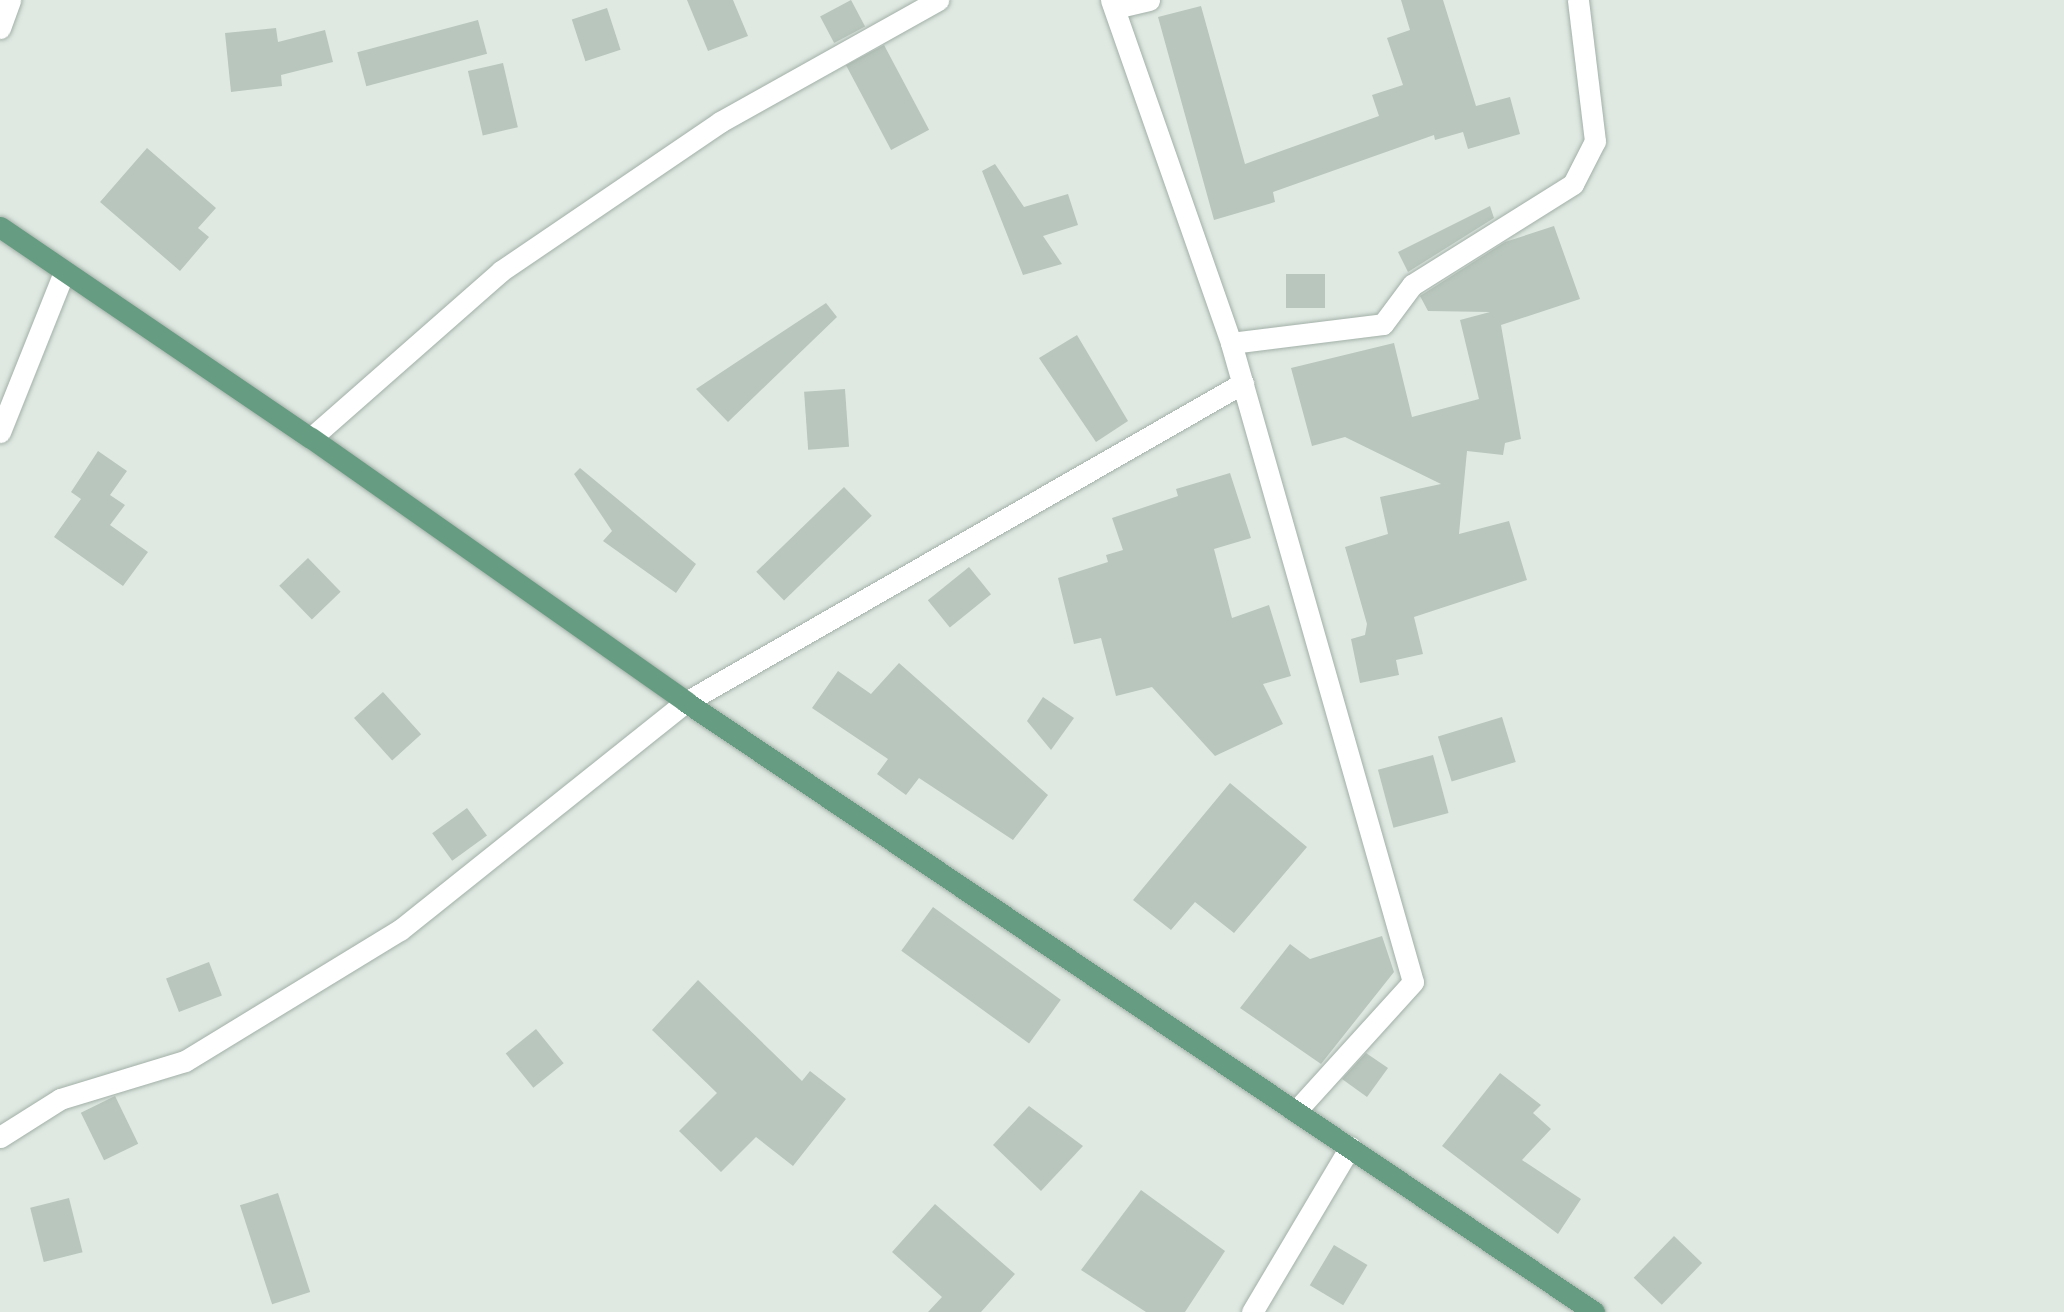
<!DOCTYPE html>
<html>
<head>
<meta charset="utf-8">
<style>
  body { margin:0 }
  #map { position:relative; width:2064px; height:1312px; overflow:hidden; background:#dfe9e2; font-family:Karla,sans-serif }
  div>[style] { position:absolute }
  .building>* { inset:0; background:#b8c6bd; transform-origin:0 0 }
  .roads { filter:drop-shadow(0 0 2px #a2b0a8) drop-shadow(0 0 2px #a2b0a8) }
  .street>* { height:21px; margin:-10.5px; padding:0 10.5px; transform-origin:10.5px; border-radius:10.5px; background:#fff }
  .primary>* { height:21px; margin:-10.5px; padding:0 10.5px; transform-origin:10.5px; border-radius:10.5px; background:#669c81 }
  span { translate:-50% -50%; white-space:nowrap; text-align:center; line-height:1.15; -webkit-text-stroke:7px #eff6f1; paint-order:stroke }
</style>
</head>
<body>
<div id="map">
  <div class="building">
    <div style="clip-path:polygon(687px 0,733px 0,748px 36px,708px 51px)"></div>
    <div style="left:851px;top:0;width:30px;height:35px;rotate:62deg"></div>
    <div style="clip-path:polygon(1401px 0,1443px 0,1476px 106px,1510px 97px,1520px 134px,1468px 149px,1463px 132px,1435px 140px,1434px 135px,1273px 192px,1275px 202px,1214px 220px,1158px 17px,1201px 6px,1245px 164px,1379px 116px,1372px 95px,1403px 85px,1387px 38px,1410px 30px)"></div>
    <div style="left:607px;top:8px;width:44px;height:37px;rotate:72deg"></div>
    <div style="left:478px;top:20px;width:35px;height:125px;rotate:75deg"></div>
    <div style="clip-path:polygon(276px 28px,278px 42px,325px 30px,333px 62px,281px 75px,282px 86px,231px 92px,225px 33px)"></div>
    <div style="left:884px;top:45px;width:96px;height:43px;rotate:62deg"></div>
    <div style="left:503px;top:63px;width:66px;height:36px;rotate:77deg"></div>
    <div style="clip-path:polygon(147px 148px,216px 208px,198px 228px,209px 237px,180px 271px,100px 202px)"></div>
    <div style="clip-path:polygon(995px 164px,1024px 207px,1068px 194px,1078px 225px,1043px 236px,1062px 264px,1023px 275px,982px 171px)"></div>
    <div style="clip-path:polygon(1490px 206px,1494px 218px,1408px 272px,1398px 252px)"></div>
    <div style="clip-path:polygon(1554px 226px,1580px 299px,1501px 325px,1521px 439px,1505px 443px,1503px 455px,1467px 451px,1459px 534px,1509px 521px,1527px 580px,1414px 617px,1423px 654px,1396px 660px,1399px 675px,1360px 683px,1351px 639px,1365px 635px,1367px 624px,1345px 547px,1388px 534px,1380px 497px,1441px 484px,1345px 437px,1312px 446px,1291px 368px,1394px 343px,1412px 417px,1479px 399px,1460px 320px,1490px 312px,1428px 311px,1420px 296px,1505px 242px)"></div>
    <div style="left:1286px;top:274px;width:39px;height:34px"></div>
    <div style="clip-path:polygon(826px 303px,837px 317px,728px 422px,696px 389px)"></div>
    <div style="clip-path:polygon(1077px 335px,1128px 421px,1096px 442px,1039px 358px)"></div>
    <div style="left:845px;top:389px;width:58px;height:41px;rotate:86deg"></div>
    <div style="clip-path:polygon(98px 451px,127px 471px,110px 495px,125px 505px,110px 525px,148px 552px,123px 586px,54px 537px,81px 499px,71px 492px)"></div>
    <div style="clip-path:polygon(580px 468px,696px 564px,676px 593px,603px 541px,612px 531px,574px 474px)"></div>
    <div style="clip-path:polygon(1230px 473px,1251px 538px,1214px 549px,1232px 618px,1269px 605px,1291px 676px,1263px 684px,1283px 724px,1215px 756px,1152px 687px,1116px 696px,1101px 638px,1074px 644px,1058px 578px,1108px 562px,1106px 555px,1123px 550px,1112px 518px,1178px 496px,1176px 489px)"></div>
    <div style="left:844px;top:487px;width:40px;height:122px;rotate:46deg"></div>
    <div style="left:308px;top:558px;width:47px;height:40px;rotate:46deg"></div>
    <div style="left:969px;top:567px;width:35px;height:53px;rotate:51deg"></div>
    <div style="clip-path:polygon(899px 663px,1048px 795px,1013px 840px,919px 778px,906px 795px,877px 774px,888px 759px,812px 708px,838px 671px,871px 694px)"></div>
    <div style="left:383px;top:692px;width:57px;height:39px;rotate:48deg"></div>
    <div style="clip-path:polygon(1043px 697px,1074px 718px,1051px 750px,1027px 721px)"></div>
    <div style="left:1502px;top:717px;width:47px;height:67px;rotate:73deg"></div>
    <div style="left:1433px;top:755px;width:60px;height:57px;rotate:75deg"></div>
    <div style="clip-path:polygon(1230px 783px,1307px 847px,1234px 933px,1195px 902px,1171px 930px,1133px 900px)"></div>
    <div style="left:467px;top:808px;width:34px;height:43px;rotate:54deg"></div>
    <div style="left:933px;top:907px;width:158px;height:54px;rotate:36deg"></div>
    <div style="clip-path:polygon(1382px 936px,1394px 972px,1321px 1064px,1240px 1008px,1290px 944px,1310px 959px)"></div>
    <div style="left:209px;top:962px;width:36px;height:46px;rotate:69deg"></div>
    <div style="clip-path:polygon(698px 980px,802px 1081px,810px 1071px,846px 1099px,793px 1166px,756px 1137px,721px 1172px,679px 1131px,717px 1093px,652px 1030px)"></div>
    <div style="left:536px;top:1029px;width:44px;height:39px;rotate:51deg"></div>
    <div style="clip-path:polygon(1366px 1053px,1388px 1068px,1367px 1097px,1342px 1079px)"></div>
    <div style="clip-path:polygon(1500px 1073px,1541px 1105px,1533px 1113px,1551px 1129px,1522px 1160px,1581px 1199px,1558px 1234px,1442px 1146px)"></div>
    <div style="left:115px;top:1096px;width:53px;height:38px;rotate:64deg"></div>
    <div style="clip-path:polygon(1029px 1106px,1083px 1146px,1041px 1191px,993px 1145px)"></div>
    <div style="clip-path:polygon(1141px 1190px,1225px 1251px,1185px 1312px,1146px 1312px,1081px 1270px)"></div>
    <div style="left:278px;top:1193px;width:104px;height:40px;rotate:72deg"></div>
    <div style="left:69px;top:1198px;width:56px;height:40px;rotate:76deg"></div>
    <div style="clip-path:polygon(935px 1204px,1015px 1274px,981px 1312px,928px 1312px,942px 1297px,892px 1252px)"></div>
    <div style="left:1674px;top:1236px;width:39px;height:58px;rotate:44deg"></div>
    <div style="left:1334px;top:1245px;width:39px;height:47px;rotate:31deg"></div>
  </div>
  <div class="roads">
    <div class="street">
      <div style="left:1111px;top:0;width:363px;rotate:70.7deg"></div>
      <div style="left:1231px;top:343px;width:664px;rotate:74.1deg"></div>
      <div style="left:1413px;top:982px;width:173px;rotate:132.2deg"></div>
      <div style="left:1115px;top:8px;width:35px;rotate:-13deg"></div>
      <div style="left:0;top:28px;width:30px;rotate:-70deg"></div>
      <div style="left:1231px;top:343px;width:153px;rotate:-7.1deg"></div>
      <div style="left:1383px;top:324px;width:49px;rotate:-53.4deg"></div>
      <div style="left:1412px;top:285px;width:190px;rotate:-32.1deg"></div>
      <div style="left:1573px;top:184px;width:48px;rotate:-62.9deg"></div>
      <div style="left:1595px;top:141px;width:142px;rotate:-96.9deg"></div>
      <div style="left:0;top:432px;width:172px;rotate:-68.2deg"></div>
      <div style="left:311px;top:438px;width:253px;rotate:-41.3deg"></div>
      <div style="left:501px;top:271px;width:265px;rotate:-34.2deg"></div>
      <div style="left:720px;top:122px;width:250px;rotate:-29.2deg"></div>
      <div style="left:0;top:1137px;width:71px;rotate:-32.3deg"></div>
      <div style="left:60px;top:1099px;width:131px;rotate:-16.9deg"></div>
      <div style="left:185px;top:1061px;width:252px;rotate:-31.4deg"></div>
      <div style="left:400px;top:930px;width:366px;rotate:-38.6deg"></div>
      <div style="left:686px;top:702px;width:642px;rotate:-29.8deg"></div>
      <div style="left:1252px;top:1312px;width:192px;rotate:-59.3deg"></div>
    </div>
    <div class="primary">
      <div style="left:0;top:227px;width:376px;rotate:34.2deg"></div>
      <div style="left:311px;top:438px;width:459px;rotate:35.1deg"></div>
      <div style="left:686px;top:702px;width:1094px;rotate:33.89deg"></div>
    </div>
  </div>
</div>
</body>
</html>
